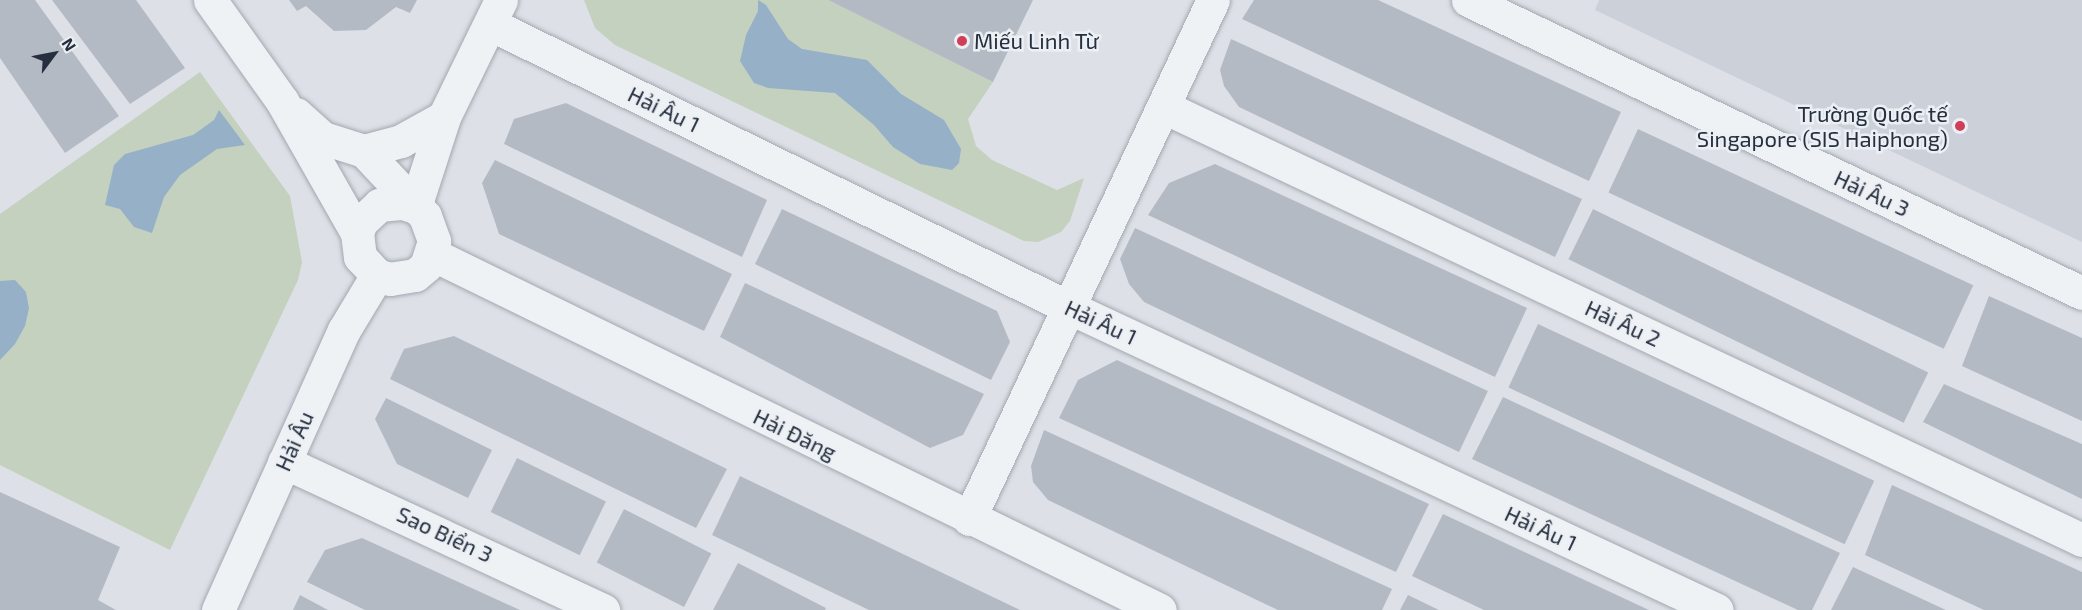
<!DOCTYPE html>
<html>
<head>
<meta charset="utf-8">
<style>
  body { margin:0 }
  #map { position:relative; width:2082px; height:610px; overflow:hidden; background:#dde1e7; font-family:"Exo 2",sans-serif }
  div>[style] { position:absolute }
  .built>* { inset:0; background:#cbd0d9 }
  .green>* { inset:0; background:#c3d1be }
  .water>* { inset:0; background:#96b0c8 }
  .building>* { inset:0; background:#b4bac4; transform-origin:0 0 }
  .roads { filter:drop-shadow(0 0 2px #a2a8b1) drop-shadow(0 0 2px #a2a8b1) }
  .minor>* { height:33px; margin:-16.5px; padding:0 16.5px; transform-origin:16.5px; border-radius:16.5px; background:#eff2f5 }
  .dots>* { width:16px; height:16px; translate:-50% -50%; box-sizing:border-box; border:3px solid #ecf0f5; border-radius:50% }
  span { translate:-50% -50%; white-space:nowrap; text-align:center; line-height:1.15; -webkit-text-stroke:5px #ecf0f5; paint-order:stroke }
  .poi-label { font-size:22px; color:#262f3e }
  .left { translate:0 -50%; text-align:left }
  .right { translate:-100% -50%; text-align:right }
  .street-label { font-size:22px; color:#262f3e }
  .north { position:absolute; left:24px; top:24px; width:60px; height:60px; -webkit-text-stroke:4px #ecf0f5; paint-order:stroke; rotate:58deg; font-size:16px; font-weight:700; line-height:24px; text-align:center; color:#262f3e }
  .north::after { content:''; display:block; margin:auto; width:21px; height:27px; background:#262f3e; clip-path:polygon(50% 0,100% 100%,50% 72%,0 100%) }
</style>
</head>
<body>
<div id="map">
  <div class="built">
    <div style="clip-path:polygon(1599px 0,2082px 0,2082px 242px,1595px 10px)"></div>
  </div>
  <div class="green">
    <div style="clip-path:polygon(584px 0,828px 0,993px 82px,968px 119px,976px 146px,992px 160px,1057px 190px,1084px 178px,1070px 221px,1061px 232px,1038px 242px,1024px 241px,615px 45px,595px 28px)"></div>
    <div style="clip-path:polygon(200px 72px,290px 196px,302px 262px,298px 280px,170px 550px,0 465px,0 214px)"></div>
  </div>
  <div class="water">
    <div style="clip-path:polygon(758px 0,766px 5px,788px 39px,802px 49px,867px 60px,901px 94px,944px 120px,961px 149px,959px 163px,952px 170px,920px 164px,893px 147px,874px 125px,835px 93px,768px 88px,754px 83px,740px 61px,746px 35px,758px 11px)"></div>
    <div style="clip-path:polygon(219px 110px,245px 145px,217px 149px,180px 175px,164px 197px,152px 233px,134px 227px,120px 209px,105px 205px,114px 165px,125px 154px,193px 135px,214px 120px)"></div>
    <div style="clip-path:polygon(15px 280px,26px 292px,29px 308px,25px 326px,15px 344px,0 360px,0 281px)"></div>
  </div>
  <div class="building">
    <div style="clip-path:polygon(0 0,35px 0,119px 116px,65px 153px,0 58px)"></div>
    <div style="clip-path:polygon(52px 0,136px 0,185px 68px,130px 104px)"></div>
    <div style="clip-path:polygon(289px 0,417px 0,410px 13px,396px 7px,366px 30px,334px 31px,306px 6px,297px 11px)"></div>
    <div style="clip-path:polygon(828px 0,1033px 0,993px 82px)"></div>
    <div style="clip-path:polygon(1254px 0,1378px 0,1621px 112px,1589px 181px,1242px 19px)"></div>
    <div style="clip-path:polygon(1231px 39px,1582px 199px,1555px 257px,1239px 107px,1224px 86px,1220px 70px)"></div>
    <div style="clip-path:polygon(566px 103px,767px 200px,742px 257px,504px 144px,514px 119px)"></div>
    <div style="left:1638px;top:129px;width:370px;height:70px;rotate:25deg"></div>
    <div style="clip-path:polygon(495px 160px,732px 274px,704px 331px,499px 234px,482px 183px)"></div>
    <div style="clip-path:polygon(1215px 164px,1527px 308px,1495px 377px,1148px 215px,1169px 183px)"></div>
    <div style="clip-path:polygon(782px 209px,997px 311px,1010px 342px,991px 380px,755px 264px)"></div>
    <div style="left:1593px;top:209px;width:373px;height:56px;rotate:26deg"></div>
    <div style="clip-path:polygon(1135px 228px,1488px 391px,1459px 452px,1144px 302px,1129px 284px,1120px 259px)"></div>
    <div style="clip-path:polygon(745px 283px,984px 394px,963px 435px,930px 448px,720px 337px)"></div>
    <div style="clip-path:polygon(1989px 296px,2082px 338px,2082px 421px,1962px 366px)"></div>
    <div style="left:1538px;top:324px;width:371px;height:70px;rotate:25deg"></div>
    <div style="clip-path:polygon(454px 336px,727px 469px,696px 528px,390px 379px,404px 349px)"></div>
    <div style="clip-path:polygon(1117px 360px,1429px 504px,1396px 572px,1059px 418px,1078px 380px)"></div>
    <div style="clip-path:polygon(1944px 384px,2082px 444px,2082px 499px,1923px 422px)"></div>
    <div style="clip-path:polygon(1503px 397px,1840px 553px,1812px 610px,1798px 610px,1472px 459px)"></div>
    <div style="clip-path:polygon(386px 398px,492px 450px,468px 498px,397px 464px,375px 419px)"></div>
    <div style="clip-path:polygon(1044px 430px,1392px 589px,1382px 610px,1278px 610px,1048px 500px,1033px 482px,1031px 466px)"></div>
    <div style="left:517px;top:458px;width:99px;height:60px;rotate:26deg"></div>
    <div style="clip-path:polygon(740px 476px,1020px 610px,869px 610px,712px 535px)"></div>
    <div style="clip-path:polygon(1892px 485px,2082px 572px,2082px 610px,1984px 610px,1865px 555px)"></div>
    <div style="clip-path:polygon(0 492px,120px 547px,98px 600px,116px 610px,0 610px)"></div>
    <div style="left:624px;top:509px;width:98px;height:60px;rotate:27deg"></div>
    <div style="clip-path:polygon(1443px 514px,1649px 610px,1484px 610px,1412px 576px)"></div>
    <div style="clip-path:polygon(362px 538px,520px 610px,365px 610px,307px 582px,325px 550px)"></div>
    <div style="clip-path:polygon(738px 563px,826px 608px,825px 610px,713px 610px)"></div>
    <div style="clip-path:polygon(1853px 567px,1946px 610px,1831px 610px)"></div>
    <div style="clip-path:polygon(300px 595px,328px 610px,293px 610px)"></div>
    <div style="clip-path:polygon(1408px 595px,1439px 610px,1400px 610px)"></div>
  </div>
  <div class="roads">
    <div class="minor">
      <div style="left:210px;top:0;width:124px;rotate:54.5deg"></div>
      <div style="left:282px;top:101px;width:152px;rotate:60.4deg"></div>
      <div style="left:1468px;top:0;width:680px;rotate:25.51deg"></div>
      <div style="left:490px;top:24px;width:641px;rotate:26.09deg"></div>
      <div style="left:1066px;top:306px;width:718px;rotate:25.03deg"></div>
      <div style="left:1164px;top:107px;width:1015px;rotate:25.25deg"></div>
      <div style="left:296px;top:114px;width:36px;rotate:42deg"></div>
      <div style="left:323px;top:138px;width:43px;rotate:17.6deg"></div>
      <div style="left:364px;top:151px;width:38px;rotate:-15deg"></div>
      <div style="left:401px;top:141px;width:49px;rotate:-29.2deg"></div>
      <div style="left:364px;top:151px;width:89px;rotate:46.8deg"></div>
      <div style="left:425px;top:216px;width:27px;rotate:70deg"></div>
      <div style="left:434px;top:241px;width:26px;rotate:108deg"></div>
      <div style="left:426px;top:266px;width:14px;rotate:141deg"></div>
      <div style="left:415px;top:275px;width:25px;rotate:171deg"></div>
      <div style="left:390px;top:279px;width:14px;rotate:-163deg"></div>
      <div style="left:377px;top:275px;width:25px;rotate:-133deg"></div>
      <div style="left:360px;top:257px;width:24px;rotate:-97deg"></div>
      <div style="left:357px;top:233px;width:12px;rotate:-70deg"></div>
      <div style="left:361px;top:222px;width:25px;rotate:-43deg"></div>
      <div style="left:379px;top:205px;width:24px;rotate:-5deg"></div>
      <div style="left:403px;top:203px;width:13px;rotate:18deg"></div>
      <div style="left:415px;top:207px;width:95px;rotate:-72.1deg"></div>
      <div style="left:444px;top:117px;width:130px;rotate:-64deg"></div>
      <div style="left:432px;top:254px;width:810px;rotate:26.06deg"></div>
      <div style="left:284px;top:462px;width:352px;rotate:24.9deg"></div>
      <div style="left:969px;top:519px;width:573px;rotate:-64.82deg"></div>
      <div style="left:218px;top:610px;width:307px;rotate:-65.8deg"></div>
      <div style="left:344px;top:330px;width:64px;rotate:-59deg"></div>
    </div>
  </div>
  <div class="dots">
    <div style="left:962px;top:41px;background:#d03e58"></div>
    <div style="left:1960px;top:126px;background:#d03e58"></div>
  </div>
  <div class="poi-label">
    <span class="left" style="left:974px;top:41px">Miếu Linh Từ</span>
    <span class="right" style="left:1948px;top:126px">Trường Quốc tế<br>Singapore (SIS Haiphong)</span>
  </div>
  <div class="street-label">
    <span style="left:664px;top:109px;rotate:26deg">Hải Âu 1</span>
    <span style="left:1872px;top:193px;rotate:25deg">Hải Âu 3</span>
    <span style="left:1101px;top:322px;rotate:25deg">Hải Âu 1</span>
    <span style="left:1623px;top:323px;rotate:25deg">Hải Âu 2</span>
    <span style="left:795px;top:434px;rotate:26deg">Hải Đăng</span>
    <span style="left:294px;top:441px;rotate:-66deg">Hải Âu</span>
    <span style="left:1541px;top:528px;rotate:25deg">Hải Âu 1</span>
    <span style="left:445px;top:534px;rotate:25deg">Sao Biển 3</span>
  </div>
  <div class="north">N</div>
</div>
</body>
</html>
